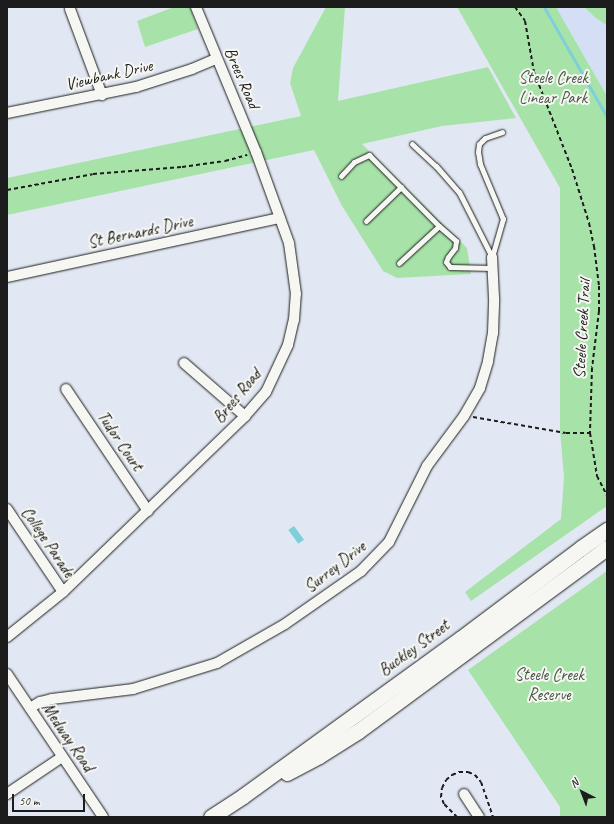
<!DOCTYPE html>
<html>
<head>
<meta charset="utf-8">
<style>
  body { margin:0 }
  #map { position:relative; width:614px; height:824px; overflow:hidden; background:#e2e8f3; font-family:Caveat,sans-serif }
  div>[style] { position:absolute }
  .built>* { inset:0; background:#d4def4 }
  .green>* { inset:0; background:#a7e3a9 }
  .water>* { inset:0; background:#7fcfd9; transform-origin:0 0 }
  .stream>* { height:3px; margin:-1.5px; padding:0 1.5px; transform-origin:1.5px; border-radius:1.5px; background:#7fcfd9 }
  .path>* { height:2px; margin-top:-1px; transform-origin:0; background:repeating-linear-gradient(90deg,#1c1c1c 0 4px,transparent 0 7px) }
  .roads { filter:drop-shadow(0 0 1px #1c1c1c) drop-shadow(0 0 1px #1c1c1c) }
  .lane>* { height:5px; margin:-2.5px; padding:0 2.5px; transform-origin:2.5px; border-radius:2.5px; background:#f6f6f2 }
  .street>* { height:10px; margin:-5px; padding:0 5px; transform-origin:5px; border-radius:5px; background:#f6f6f2 }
  .secondary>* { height:15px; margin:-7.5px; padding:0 7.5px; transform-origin:7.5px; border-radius:7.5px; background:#f6f6f2 }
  span { translate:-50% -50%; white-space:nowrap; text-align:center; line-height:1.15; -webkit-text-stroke:4px #f6f6f2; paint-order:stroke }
  .street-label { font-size:17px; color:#1c1c1c }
  .park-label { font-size:17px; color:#465846 }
  .frame { position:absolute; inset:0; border:8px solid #1c1c1c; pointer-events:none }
  .north { position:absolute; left:562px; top:772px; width:40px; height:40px; -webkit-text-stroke:3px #f6f6f2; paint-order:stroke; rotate:318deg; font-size:11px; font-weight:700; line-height:16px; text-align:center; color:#1c1c1c }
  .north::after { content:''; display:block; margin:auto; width:14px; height:18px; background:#1c1c1c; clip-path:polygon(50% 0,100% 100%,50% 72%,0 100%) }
  .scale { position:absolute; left:12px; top:794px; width:73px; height:18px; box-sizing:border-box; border:2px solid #1c1c1c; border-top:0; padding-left:5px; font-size:12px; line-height:14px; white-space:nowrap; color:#1c1c1c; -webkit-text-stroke:3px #f6f6f2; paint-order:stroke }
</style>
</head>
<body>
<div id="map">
  <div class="built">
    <div style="clip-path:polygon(556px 7px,607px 7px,607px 96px,576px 41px)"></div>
  </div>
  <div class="green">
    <div style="clip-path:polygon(174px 7px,190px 7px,198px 29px,145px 47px,137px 21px)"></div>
    <div style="clip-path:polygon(326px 7px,345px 7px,338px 101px,488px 67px,516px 118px,442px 126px,362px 144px,467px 248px,471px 274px,397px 278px,383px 271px,342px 206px,314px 150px,7px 215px,7px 178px,301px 116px,290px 83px,293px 68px)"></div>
    <div style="clip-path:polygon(457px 7px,556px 7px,607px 96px,607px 506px,471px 601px,465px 592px,561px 519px,564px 477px,560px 431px,560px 188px)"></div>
    <div style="clip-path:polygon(584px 7px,607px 7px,607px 25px,597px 19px)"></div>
    <div style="clip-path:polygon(607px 571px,607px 817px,560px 817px,560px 807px,468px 670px)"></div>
  </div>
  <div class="water">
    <div style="left:294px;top:526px;width:17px;height:7px;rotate:54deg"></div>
  </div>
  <div class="stream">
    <div style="left:544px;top:7px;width:127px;rotate:60.2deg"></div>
  </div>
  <div class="path">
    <div style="left:515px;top:7px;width:17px;rotate:54deg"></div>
    <div style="left:525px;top:21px;width:52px;rotate:80deg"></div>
    <div style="left:534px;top:72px;width:104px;rotate:68.6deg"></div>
    <div style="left:572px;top:169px;width:57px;rotate:72.5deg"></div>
    <div style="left:589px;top:223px;width:24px;rotate:78deg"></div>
    <div style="left:594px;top:246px;width:40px;rotate:82.9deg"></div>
    <div style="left:599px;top:286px;width:25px;rotate:90deg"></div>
    <div style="left:599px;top:311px;width:57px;rotate:97deg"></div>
    <div style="left:592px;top:368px;width:65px;rotate:91.8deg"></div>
    <div style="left:590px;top:433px;width:44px;rotate:80.8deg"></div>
    <div style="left:597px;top:476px;width:22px;rotate:63deg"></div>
    <div style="left:7px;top:190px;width:87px;rotate:-10.5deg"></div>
    <div style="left:93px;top:174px;width:89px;rotate:-4.5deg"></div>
    <div style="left:182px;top:167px;width:43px;rotate:-7.9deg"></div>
    <div style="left:225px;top:161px;width:23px;rotate:-15deg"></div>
    <div style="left:473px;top:417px;width:94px;rotate:9.8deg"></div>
    <div style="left:566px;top:433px;width:24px"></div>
    <div style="left:457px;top:817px;width:18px;rotate:-135deg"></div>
    <div style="left:444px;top:804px;width:8px;rotate:-113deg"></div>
    <div style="left:441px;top:797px;width:9px;rotate:-84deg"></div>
    <div style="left:442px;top:788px;width:9px;rotate:-63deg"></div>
    <div style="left:446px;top:780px;width:8px;rotate:-40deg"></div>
    <div style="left:452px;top:775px;width:8px;rotate:-23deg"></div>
    <div style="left:459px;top:772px;width:9px"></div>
    <div style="left:468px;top:772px;width:8px;rotate:23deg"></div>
    <div style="left:475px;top:775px;width:9px;rotate:49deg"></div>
    <div style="left:481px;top:782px;width:37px;rotate:71deg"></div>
  </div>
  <div class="roads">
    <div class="lane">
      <div style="left:412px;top:144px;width:33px;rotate:43deg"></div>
      <div style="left:436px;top:166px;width:35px;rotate:49deg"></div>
      <div style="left:459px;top:192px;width:73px;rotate:63.1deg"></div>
      <div style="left:341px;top:176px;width:19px;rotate:-47deg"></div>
      <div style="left:354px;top:162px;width:17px;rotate:-25deg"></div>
      <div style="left:369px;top:155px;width:100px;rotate:45.4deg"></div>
      <div style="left:366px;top:221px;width:49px;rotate:-44.2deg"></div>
      <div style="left:492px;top:257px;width:40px;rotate:-74deg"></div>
      <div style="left:503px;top:219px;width:60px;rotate:-112.7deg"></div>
      <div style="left:480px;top:164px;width:12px;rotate:-99deg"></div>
      <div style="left:478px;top:152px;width:8px;rotate:-83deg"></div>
      <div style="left:479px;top:144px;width:8px;rotate:-45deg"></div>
      <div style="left:485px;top:138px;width:18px;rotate:-19deg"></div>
      <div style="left:399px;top:263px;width:54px;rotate:-42.8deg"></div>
      <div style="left:439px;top:226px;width:23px;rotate:41deg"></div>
      <div style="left:456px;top:241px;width:7px;rotate:98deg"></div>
      <div style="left:455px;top:248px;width:11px;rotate:128deg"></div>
      <div style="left:448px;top:257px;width:5px;rotate:112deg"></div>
      <div style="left:446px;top:262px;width:6px;rotate:51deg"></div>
      <div style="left:450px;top:267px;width:42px;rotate:1.4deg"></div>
    </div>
    <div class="street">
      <div style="left:70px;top:9px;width:92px;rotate:69.6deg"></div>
      <div style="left:7px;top:113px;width:132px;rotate:-11.4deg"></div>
      <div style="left:136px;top:87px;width:59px;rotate:-17.8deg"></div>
      <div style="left:192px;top:69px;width:26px;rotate:-23deg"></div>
      <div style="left:7px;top:277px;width:279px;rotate:-12.2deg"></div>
      <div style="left:184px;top:363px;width:81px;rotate:41deg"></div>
      <div style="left:66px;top:389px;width:147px;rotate:56.1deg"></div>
      <div style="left:7px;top:509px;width:100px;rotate:56deg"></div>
      <div style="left:7px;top:637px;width:72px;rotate:-38.8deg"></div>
      <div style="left:63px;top:592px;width:253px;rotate:-44deg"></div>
      <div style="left:245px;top:416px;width:32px;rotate:-49deg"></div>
      <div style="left:266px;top:392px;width:52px;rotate:-64.9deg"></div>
      <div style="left:288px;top:345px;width:26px;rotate:-77deg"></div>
      <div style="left:294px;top:320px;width:26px;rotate:-86deg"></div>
      <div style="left:296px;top:294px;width:51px;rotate:-97.8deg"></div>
      <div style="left:289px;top:243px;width:97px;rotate:-109.9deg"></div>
      <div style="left:256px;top:152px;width:157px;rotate:-112.5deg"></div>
      <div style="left:7px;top:674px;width:172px;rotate:56.1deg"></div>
      <div style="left:30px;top:708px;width:12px;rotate:-31deg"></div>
      <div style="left:40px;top:702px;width:12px;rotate:-14deg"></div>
      <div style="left:52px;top:699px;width:82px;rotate:-7deg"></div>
      <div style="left:133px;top:689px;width:88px;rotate:-17.2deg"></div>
      <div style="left:217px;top:663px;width:78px;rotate:-29.8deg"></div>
      <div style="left:285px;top:624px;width:93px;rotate:-34.9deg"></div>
      <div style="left:361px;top:571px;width:40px;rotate:-46deg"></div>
      <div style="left:389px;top:542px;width:85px;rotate:-63.4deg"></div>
      <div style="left:427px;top:466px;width:62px;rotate:-53.5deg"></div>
      <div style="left:464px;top:416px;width:32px;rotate:-60deg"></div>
      <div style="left:480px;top:388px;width:28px;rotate:-73deg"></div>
      <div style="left:488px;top:361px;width:28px;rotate:-80deg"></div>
      <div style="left:493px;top:333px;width:35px;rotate:-88deg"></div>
      <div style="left:494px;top:298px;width:41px;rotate:-92.8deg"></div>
      <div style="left:7px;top:794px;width:66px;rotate:-33.9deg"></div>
      <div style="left:464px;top:794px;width:27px;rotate:57deg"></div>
    </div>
    <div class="secondary">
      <div style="left:287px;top:773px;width:36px;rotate:-28deg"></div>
      <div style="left:319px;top:756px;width:45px;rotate:-32.3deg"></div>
      <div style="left:357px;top:732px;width:310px;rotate:-36.4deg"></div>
      <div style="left:211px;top:817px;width:38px;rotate:-33deg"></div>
      <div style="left:243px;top:796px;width:268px;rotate:-35.9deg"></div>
      <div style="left:460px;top:639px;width:151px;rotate:-36.9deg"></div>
      <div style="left:581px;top:548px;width:32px;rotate:-35deg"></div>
    </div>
  </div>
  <div class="street-label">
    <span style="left:109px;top:75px;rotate:-13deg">Viewbank Drive</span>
    <span style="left:242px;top:78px;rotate:67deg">Brees Road</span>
    <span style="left:140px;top:232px;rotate:-12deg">St Bernards Drive</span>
    <span style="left:582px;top:329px;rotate:-87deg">Steele Creek Trail</span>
    <span style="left:237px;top:396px;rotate:-50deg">Brees Road</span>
    <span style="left:120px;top:441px;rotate:56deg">Tudor Court</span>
    <span style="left:48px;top:542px;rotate:56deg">College Parade</span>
    <span style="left:335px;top:567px;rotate:-38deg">Surrey Drive</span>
    <span style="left:414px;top:648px;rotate:-36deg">Buckley Street</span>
    <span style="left:68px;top:737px;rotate:56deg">Medway Road</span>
  </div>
  <div class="park-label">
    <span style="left:553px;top:88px">Steele Creek<br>Linear Park</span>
    <span style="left:549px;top:685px">Steele Creek<br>Reserve</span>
  </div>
  <div class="frame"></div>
  <div class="north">N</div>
  <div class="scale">50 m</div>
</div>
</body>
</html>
